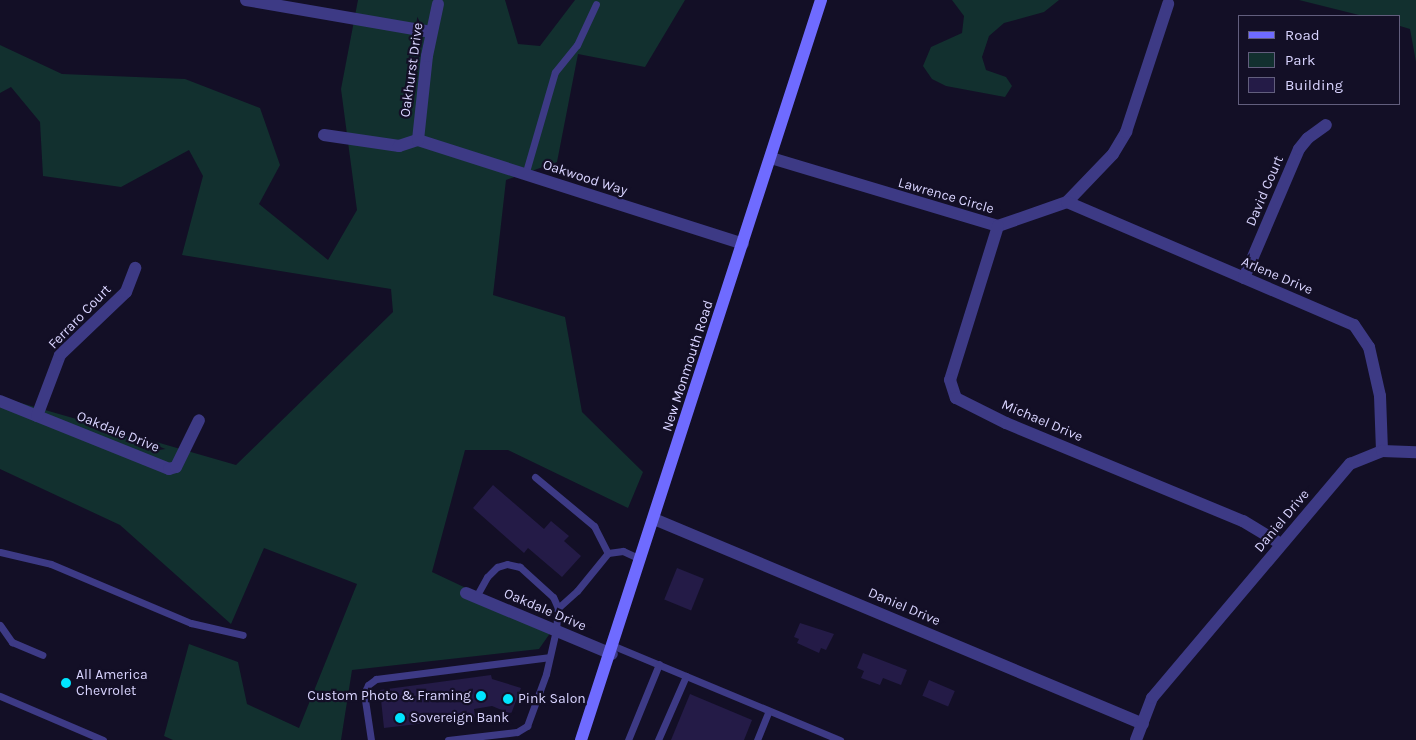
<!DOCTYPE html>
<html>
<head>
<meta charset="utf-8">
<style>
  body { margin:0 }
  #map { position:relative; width:1416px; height:740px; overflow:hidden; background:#130f26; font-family:Karla,sans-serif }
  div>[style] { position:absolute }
  .green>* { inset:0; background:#12302f }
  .building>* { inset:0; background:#241b47; transform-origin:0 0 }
  .service>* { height:7px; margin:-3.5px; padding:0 3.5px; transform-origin:3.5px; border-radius:3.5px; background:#3d3a85 }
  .minor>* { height:12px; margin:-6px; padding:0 6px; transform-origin:6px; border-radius:6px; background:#3d3a85 }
  .secondary>* { height:12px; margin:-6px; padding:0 6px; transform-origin:6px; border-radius:6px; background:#6f6bff }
  .dots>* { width:14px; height:14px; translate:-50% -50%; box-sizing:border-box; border:2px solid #130f26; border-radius:50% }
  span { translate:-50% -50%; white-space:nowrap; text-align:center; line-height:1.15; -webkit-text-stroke:4.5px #130f26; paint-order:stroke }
  .street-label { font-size:14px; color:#d9d4ff }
  .poi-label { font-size:14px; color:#d9d4ff }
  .left { translate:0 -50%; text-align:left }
  .right { translate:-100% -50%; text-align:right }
  .legend { position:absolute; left:1238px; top:15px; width:162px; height:90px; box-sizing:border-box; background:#130f26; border:1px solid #625e7d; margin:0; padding:6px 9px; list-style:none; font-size:15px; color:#d9d4ff }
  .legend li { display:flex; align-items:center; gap:10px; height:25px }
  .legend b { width:25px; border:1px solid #625e7d }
</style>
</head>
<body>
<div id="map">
  <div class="green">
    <div style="clip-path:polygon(358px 0,505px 0,518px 44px,540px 46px,575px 0,685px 0,645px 67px,578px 54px,557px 162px,506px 180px,493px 295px,565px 317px,582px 412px,643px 472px,628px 508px,508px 450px,465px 450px,432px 572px,553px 629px,539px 649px,352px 670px,341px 740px,173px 740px,164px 736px,189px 644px,238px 662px,247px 704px,299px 728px,357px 584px,264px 548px,231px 624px,120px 525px,0 469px,0 397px,236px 465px,393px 312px,391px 289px,182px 255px,203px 176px,189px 150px,121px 187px,43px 176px,40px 122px,11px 87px,0 93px,0 45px,62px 74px,185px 79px,260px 108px,280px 165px,259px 204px,328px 260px,357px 210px,341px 89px)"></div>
    <div style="clip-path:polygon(952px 0,1059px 0,1044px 12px,1004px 23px,989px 36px,982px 57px,986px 70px,1006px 77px,1012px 86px,1005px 97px,946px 86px,932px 79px,923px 66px,931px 47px,962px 33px,964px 16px)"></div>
    <div style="clip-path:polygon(1299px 0,1416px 0,1416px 62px,1410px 29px,1400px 26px,1400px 16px,1363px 16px)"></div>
  </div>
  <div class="building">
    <div style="clip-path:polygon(493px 485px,544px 529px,551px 521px,569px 536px,564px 541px,581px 556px,562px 577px,528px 548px,524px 553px,473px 508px)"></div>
    <div style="left:677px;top:568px;width:29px;height:34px;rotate:22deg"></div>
    <div style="clip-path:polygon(800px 623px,834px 634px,826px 650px,821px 648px,819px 653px,797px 643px,799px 639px,794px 637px)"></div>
    <div style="clip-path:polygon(863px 653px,907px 670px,901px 685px,883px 678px,880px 685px,861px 678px,864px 671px,857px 668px)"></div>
    <div style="clip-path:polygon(491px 675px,492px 679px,521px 688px,511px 714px,492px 706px,474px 709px,475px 717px,384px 728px,380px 690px)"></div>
    <div style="left:929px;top:680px;width:28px;height:17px;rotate:23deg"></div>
    <div style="clip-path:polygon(690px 694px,752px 720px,744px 740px,671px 740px)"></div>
  </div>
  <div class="service">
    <div style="left:525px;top:175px;width:107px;rotate:-73.8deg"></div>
    <div style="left:555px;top:72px;width:35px;rotate:-51deg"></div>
    <div style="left:577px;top:45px;width:45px;rotate:-65.1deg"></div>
    <div style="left:535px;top:477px;width:77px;rotate:39.7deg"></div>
    <div style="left:594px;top:526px;width:30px;rotate:63deg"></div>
    <div style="left:0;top:552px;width:52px;rotate:13.2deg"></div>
    <div style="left:51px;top:564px;width:152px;rotate:22.9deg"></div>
    <div style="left:191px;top:623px;width:53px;rotate:13deg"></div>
    <div style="left:558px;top:608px;width:25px;rotate:-42deg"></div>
    <div style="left:577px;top:591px;width:49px;rotate:-50.8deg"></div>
    <div style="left:608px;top:553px;width:15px;rotate:-8deg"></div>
    <div style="left:623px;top:551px;width:19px;rotate:25deg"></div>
    <div style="left:0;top:625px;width:21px;rotate:55deg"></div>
    <div style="left:12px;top:642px;width:33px;rotate:23deg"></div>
    <div style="left:614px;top:646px;width:245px;rotate:22.6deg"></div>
    <div style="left:0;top:696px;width:112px;rotate:23.1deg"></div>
    <div style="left:371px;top:740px;width:48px;rotate:-98.5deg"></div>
    <div style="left:364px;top:693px;width:9px;rotate:-63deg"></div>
    <div style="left:368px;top:685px;width:10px;rotate:-37deg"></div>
    <div style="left:376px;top:679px;width:174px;rotate:-7.2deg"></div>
    <div style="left:448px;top:740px;width:69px;rotate:-6.6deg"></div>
    <div style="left:517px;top:732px;width:12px;rotate:-31deg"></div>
    <div style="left:527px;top:726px;width:55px;rotate:-69.9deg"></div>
    <div style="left:546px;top:674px;width:45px;rotate:-77.2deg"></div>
    <div style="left:556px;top:630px;width:22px;rotate:-85deg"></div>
    <div style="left:558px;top:608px;width:12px;rotate:-114deg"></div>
    <div style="left:553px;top:597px;width:45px;rotate:-137.7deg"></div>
    <div style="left:520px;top:567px;width:13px;rotate:-167deg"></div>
    <div style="left:507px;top:564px;width:10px;rotate:163deg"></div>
    <div style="left:497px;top:567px;width:14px;rotate:135deg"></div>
    <div style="left:487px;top:577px;width:23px;rotate:119deg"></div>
    <div style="left:628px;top:740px;width:82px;rotate:-67.8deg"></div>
    <div style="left:658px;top:740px;width:70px;rotate:-66.4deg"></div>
    <div style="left:757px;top:740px;width:31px;rotate:-68deg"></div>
  </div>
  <div class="minor">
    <div style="left:246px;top:0;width:188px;rotate:9.8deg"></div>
    <div style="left:324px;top:135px;width:76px;rotate:8.3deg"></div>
    <div style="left:399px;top:146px;width:20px;rotate:-18deg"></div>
    <div style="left:418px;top:140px;width:341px;rotate:17.7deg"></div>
    <div style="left:418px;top:140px;width:84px;rotate:-83.9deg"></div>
    <div style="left:427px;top:56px;width:53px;rotate:-78.1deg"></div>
    <div style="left:771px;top:158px;width:237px;rotate:16.7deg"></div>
    <div style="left:998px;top:226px;width:73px;rotate:-19.2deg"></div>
    <div style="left:1067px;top:202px;width:66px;rotate:-46.2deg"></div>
    <div style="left:1113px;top:154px;width:26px;rotate:-59deg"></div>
    <div style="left:1126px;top:132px;width:135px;rotate:-71.8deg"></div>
    <div style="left:1067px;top:202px;width:312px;rotate:23.2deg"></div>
    <div style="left:1354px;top:325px;width:27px;rotate:56deg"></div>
    <div style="left:1369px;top:347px;width:50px;rotate:77.3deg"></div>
    <div style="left:1380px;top:396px;width:55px;rotate:87.9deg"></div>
    <div style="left:998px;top:226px;width:161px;rotate:107.3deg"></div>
    <div style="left:950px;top:380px;width:19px;rotate:72deg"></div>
    <div style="left:956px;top:398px;width:56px;rotate:26.6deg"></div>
    <div style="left:1006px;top:423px;width:256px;rotate:22.5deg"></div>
    <div style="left:1243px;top:521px;width:44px;rotate:31.2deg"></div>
    <div style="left:1244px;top:278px;width:140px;rotate:-66.9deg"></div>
    <div style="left:1299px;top:149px;width:14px;rotate:-51deg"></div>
    <div style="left:1308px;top:138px;width:22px;rotate:-36deg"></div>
    <div style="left:0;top:401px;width:182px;rotate:21.9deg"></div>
    <div style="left:169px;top:469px;width:7px;rotate:-16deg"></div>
    <div style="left:176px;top:467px;width:52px;rotate:-63.9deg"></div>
    <div style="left:37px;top:416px;width:65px;rotate:-69.3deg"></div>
    <div style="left:60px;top:355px;width:91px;rotate:-43.7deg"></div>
    <div style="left:126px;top:292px;width:26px;rotate:-69deg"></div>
    <div style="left:654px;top:519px;width:530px;rotate:22.74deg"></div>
    <div style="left:466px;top:593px;width:158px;rotate:22.7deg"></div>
    <div style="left:1136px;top:740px;width:45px;rotate:-69.1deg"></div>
    <div style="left:1152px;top:698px;width:307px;rotate:-49.8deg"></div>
    <div style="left:1350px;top:464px;width:35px;rotate:-22deg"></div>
    <div style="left:1382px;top:451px;width:34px;rotate:2deg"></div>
  </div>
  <div class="secondary">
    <div style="left:581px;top:740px;width:778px;rotate:-72.03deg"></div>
  </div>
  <div class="dots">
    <div style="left:66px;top:683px;background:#00e5ff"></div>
    <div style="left:481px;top:696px;background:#00e5ff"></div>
    <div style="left:508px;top:699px;background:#00e5ff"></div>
    <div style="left:400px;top:718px;background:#00e5ff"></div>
  </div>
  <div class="street-label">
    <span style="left:412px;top:70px;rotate:-82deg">Oakhurst Drive</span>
    <span style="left:585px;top:178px;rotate:18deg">Oakwood Way</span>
    <span style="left:1265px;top:191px;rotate:-67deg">David Court</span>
    <span style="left:946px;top:196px;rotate:16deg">Lawrence Circle</span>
    <span style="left:1277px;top:276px;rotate:23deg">Arlene Drive</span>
    <span style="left:80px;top:317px;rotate:-46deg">Ferraro Court</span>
    <span style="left:688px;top:366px;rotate:-72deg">New Monmouth Road</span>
    <span style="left:1042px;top:421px;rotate:23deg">Michael Drive</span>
    <span style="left:118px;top:432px;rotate:22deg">Oakdale Drive</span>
    <span style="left:1282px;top:521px;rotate:-50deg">Daniel Drive</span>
    <span style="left:904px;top:607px;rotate:23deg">Daniel Drive</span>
    <span style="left:545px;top:610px;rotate:23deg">Oakdale Drive</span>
  </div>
  <div class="poi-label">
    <span class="left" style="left:76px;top:683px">All America<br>Chevrolet</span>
    <span class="right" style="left:471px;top:696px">Custom Photo &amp; Framing</span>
    <span class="left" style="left:518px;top:699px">Pink Salon</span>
    <span class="left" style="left:410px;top:718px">Sovereign Bank</span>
  </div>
  <ul class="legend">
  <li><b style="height:6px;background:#6f6bff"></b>Road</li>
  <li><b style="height:14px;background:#12302f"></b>Park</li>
  <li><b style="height:14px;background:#241b47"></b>Building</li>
  </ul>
</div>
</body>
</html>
